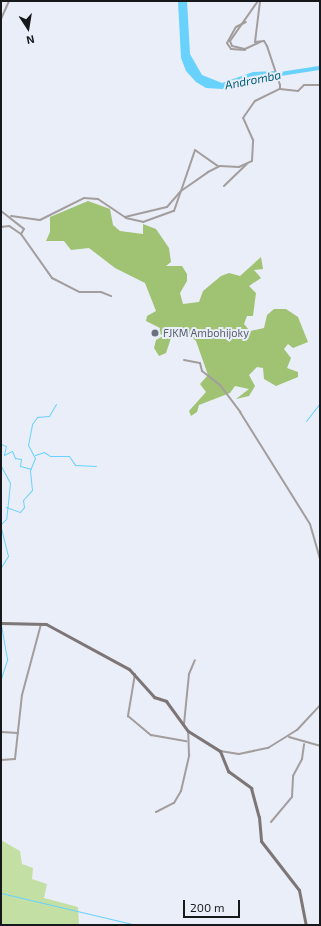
<!DOCTYPE html>
<html>
<head>
<meta charset="utf-8">
<style>
  body { margin:0 }
  #map { position:relative; width:321px; height:926px; overflow:hidden; background:#e9eef8; font-family:"Exo 2",sans-serif }
  div>[style] { position:absolute }
  .green>* { inset:0; background:#c4dfa4 }
  .forest>* { inset:0; background:#9fc373 }
  .water>* { inset:0; background:#68d2fd }
  .stream>* { height:1px; margin:-0.5px; padding:0 0.5px; transform-origin:0.5px; border-radius:0.5px; background:#68d2fd }
  .river>* { height:3.5px; margin:-1.75px; padding:0 1.75px; transform-origin:1.75px; border-radius:1.75px; background:#68d2fd }
  .street>* { height:2px; margin:-1px; padding:0 1px; transform-origin:1px; border-radius:1px; background:#a39d9d }
  .secondary>* { height:3px; margin:-1.5px; padding:0 1.5px; transform-origin:1.5px; border-radius:1.5px; background:#7e7676 }
  .dots>* { width:11px; height:11px; translate:-50% -50%; box-sizing:border-box; border:2px solid #e9eef8; border-radius:50% }
  span { translate:-50% -50%; white-space:nowrap; text-align:center; line-height:1.15; -webkit-text-stroke:4px #e9eef8; paint-order:stroke }
  .worship-label { font-size:11px; color:#5b616d }
  .left { translate:0 -50%; text-align:left }
  .water-label { font-size:12px; color:#005d79; font-style:italic }
  .frame { position:absolute; inset:0; border:2px solid #16181b; pointer-events:none }
  .north { position:absolute; left:8px; top:8px; width:40px; height:40px; -webkit-text-stroke:3px #e9eef8; paint-order:stroke; rotate:168deg; font-size:11px; font-weight:700; line-height:16px; text-align:center; color:#16181b }
  .north::after { content:''; display:block; margin:auto; width:14px; height:18px; background:#16181b; clip-path:polygon(50% 0,100% 100%,50% 72%,0 100%) }
  .scale { position:absolute; left:183px; top:900px; width:57px; height:18px; box-sizing:border-box; border:2px solid #16181b; border-top:0; padding-left:5px; font-size:12px; line-height:14px; white-space:nowrap; color:#16181b; -webkit-text-stroke:3px #e9eef8; paint-order:stroke }
</style>
</head>
<body>
<div id="map">
  <div class="green">
    <div style="clip-path:polygon(1px 840px,20px 851px,22px 864px,33px 868px,32px 879px,47px 884px,44px 898px,78px 907px,79px 925px,1px 925px)"></div>
  </div>
  <div class="forest">
    <div style="clip-path:polygon(88px 201px,110px 209px,113px 225px,120px 231px,143px 234px,143px 224px,156px 229px,169px 248px,171px 262px,166px 266px,182px 266px,187px 274px,187px 281px,180px 293px,183px 304px,199px 302px,203px 291px,221px 276px,229px 273px,240px 276px,261px 257px,263px 269px,254px 270px,261px 278px,249px 286px,256px 293px,253px 316px,247px 316px,244px 324px,250px 331px,264px 328px,267px 315px,274px 309px,286px 309px,298px 317px,308px 342px,293px 348px,288px 344px,284px 349px,291px 358px,287px 368px,298px 372px,298px 377px,276px 386px,264px 379px,263px 368px,257px 367px,249px 375px,255px 386px,249px 396px,236px 399px,249px 389px,235px 386px,230px 393px,199px 405px,197px 412px,191px 416px,189px 411px,206px 392px,200px 384px,208px 375px,196px 341px,183px 330px,170px 328px,167px 332px,172px 335px,166px 353px,159px 356px,154px 348px,156px 340px,163px 336px,159px 333px,160px 328px,146px 321px,147px 316px,156px 311px,145px 283px,115px 268px,89px 248px,71px 250px,64px 241px,46px 241px,50px 232px,50px 217px)"></div>
  </div>
  <div class="water">
    <div style="clip-path:polygon(178px 1px,187px 1px,190px 54px,202px 75px,222px 83px,253px 72px,275px 71px,276px 76px,222px 89px,206px 88px,196px 82px,186px 71px,181px 58px)"></div>
  </div>
  <div class="stream">
    <div style="left:1px;top:416px;width:6px;rotate:90deg"></div>
    <div style="left:306px;top:421px;width:23px;rotate:-52deg"></div>
    <div style="left:1px;top:444px;width:5px;rotate:22deg"></div>
    <div style="left:6px;top:446px;width:9px;rotate:103deg"></div>
    <div style="left:4px;top:455px;width:9px;rotate:-27deg"></div>
    <div style="left:12px;top:451px;width:8px;rotate:67deg"></div>
    <div style="left:15px;top:458px;width:6px;rotate:9deg"></div>
    <div style="left:21px;top:459px;width:7px;rotate:98deg"></div>
    <div style="left:20px;top:466px;width:11px;rotate:15deg"></div>
    <div style="left:35px;top:455px;width:9px;rotate:-18deg"></div>
    <div style="left:44px;top:452px;width:7px;rotate:34deg"></div>
    <div style="left:50px;top:456px;width:19px"></div>
    <div style="left:69px;top:456px;width:11px;rotate:56deg"></div>
    <div style="left:75px;top:465px;width:21px;rotate:3deg"></div>
    <div style="left:1px;top:466px;width:19px;rotate:62deg"></div>
    <div style="left:10px;top:483px;width:36px;rotate:96deg"></div>
    <div style="left:6px;top:519px;width:7px;rotate:135deg"></div>
    <div style="left:6px;top:507px;width:15px;rotate:20deg"></div>
    <div style="left:20px;top:512px;width:6px;rotate:-51deg"></div>
    <div style="left:24px;top:507px;width:7px;rotate:-98deg"></div>
    <div style="left:23px;top:500px;width:13px;rotate:-48deg"></div>
    <div style="left:32px;top:490px;width:20px;rotate:-96deg"></div>
    <div style="left:30px;top:470px;width:13px;rotate:-67deg"></div>
    <div style="left:35px;top:458px;width:15px;rotate:-118deg"></div>
    <div style="left:28px;top:445px;width:21px;rotate:-79deg"></div>
    <div style="left:32px;top:424px;width:9px;rotate:-54deg"></div>
    <div style="left:37px;top:417px;width:12px;rotate:-5deg"></div>
    <div style="left:49px;top:416px;width:14px;rotate:-60deg"></div>
    <div style="left:1px;top:528px;width:29px;rotate:76deg"></div>
    <div style="left:8px;top:556px;width:13px;rotate:122deg"></div>
    <div style="left:1px;top:625px;width:36px;rotate:80deg"></div>
    <div style="left:7px;top:660px;width:20px;rotate:108deg"></div>
    <div style="left:1px;top:893px;width:139px;rotate:13.3deg"></div>
  </div>
  <div class="river">
    <div style="left:274px;top:75px;width:47px;rotate:-8.7deg"></div>
  </div>
  <div class="street">
    <div style="left:258px;top:1px;width:49px;rotate:125deg"></div>
    <div style="left:230px;top:41px;width:5px;rotate:68deg"></div>
    <div style="left:232px;top:46px;width:13px;rotate:13deg"></div>
    <div style="left:245px;top:49px;width:17px;rotate:-25deg"></div>
    <div style="left:1px;top:19px;width:20px;rotate:-66deg"></div>
    <div style="left:245px;top:50px;width:14px;rotate:-176deg"></div>
    <div style="left:231px;top:49px;width:7px;rotate:-124deg"></div>
    <div style="left:227px;top:43px;width:18px;rotate:-61deg"></div>
    <div style="left:236px;top:27px;width:11px;rotate:-27deg"></div>
    <div style="left:280px;top:89px;width:18px;rotate:6deg"></div>
    <div style="left:298px;top:91px;width:8px;rotate:-45deg"></div>
    <div style="left:304px;top:85px;width:16px"></div>
    <div style="left:224px;top:186px;width:32px;rotate:-44deg"></div>
    <div style="left:1px;top:211px;width:29px;rotate:38deg"></div>
    <div style="left:24px;top:229px;width:6px;rotate:121deg"></div>
    <div style="left:21px;top:234px;width:14px;rotate:-146deg"></div>
    <div style="left:9px;top:226px;width:8px;rotate:173deg"></div>
    <div style="left:11px;top:216px;width:29px;rotate:8deg"></div>
    <div style="left:40px;top:220px;width:49px;rotate:-26.6deg"></div>
    <div style="left:84px;top:198px;width:14px;rotate:4deg"></div>
    <div style="left:98px;top:199px;width:34px;rotate:34deg"></div>
    <div style="left:126px;top:218px;width:17px;rotate:13deg"></div>
    <div style="left:143px;top:222px;width:33px;rotate:-20deg"></div>
    <div style="left:174px;top:211px;width:21px;rotate:-71deg"></div>
    <div style="left:181px;top:191px;width:33px;rotate:-35deg"></div>
    <div style="left:208px;top:172px;width:13px;rotate:-27deg"></div>
    <div style="left:220px;top:166px;width:19px;rotate:3deg"></div>
    <div style="left:239px;top:167px;width:14px;rotate:-25deg"></div>
    <div style="left:252px;top:161px;width:21px;rotate:-87deg"></div>
    <div style="left:253px;top:140px;width:24px;rotate:-114deg"></div>
    <div style="left:243px;top:118px;width:21px;rotate:-55deg"></div>
    <div style="left:255px;top:101px;width:28px;rotate:-26deg"></div>
    <div style="left:280px;top:89px;width:4px;rotate:-90deg"></div>
    <div style="left:280px;top:85px;width:41px;rotate:-108.4deg"></div>
    <div style="left:267px;top:46px;width:6px;rotate:-121deg"></div>
    <div style="left:264px;top:41px;width:9px;rotate:174deg"></div>
    <div style="left:255px;top:42px;width:41px;rotate:-83deg"></div>
    <div style="left:125px;top:217px;width:43px;rotate:-13.4deg"></div>
    <div style="left:167px;top:207px;width:21px;rotate:-49deg"></div>
    <div style="left:181px;top:191px;width:43px;rotate:-71.1deg"></div>
    <div style="left:195px;top:150px;width:28px;rotate:35deg"></div>
    <div style="left:21px;top:234px;width:54px;rotate:54.8deg"></div>
    <div style="left:52px;top:278px;width:31px;rotate:27deg"></div>
    <div style="left:80px;top:292px;width:21px"></div>
    <div style="left:101px;top:292px;width:11px;rotate:22deg"></div>
    <div style="left:184px;top:360px;width:16px;rotate:11deg"></div>
    <div style="left:200px;top:363px;width:8px;rotate:76deg"></div>
    <div style="left:202px;top:371px;width:23px;rotate:38deg"></div>
    <div style="left:220px;top:385px;width:34px;rotate:53deg"></div>
    <div style="left:240px;top:412px;width:132px;rotate:58deg"></div>
    <div style="left:310px;top:524px;width:35px;rotate:74deg"></div>
    <div style="left:135px;top:674px;width:43px;rotate:99.5deg"></div>
    <div style="left:128px;top:716px;width:30px;rotate:40deg"></div>
    <div style="left:151px;top:735px;width:36px;rotate:10deg"></div>
    <div style="left:184px;top:724px;width:50px;rotate:-84.3deg"></div>
    <div style="left:189px;top:674px;width:15px;rotate:-67deg"></div>
    <div style="left:1px;top:732px;width:17px;rotate:3deg"></div>
    <div style="left:289px;top:737px;width:32px;rotate:16deg"></div>
    <div style="left:220px;top:751px;width:19px;rotate:9deg"></div>
    <div style="left:239px;top:754px;width:30px;rotate:-12deg"></div>
    <div style="left:268px;top:748px;width:34px;rotate:-32deg"></div>
    <div style="left:297px;top:730px;width:34px;rotate:-47deg"></div>
    <div style="left:1px;top:760px;width:14px;rotate:-4deg"></div>
    <div style="left:15px;top:759px;width:64px;rotate:-83.8deg"></div>
    <div style="left:22px;top:695px;width:73px;rotate:-75deg"></div>
    <div style="left:156px;top:812px;width:20px;rotate:-27deg"></div>
    <div style="left:174px;top:803px;width:14px;rotate:-60deg"></div>
    <div style="left:181px;top:791px;width:37px;rotate:-77deg"></div>
    <div style="left:189px;top:755px;width:24px;rotate:-92deg"></div>
    <div style="left:271px;top:822px;width:33px;rotate:-50deg"></div>
    <div style="left:292px;top:797px;width:21px;rotate:-87deg"></div>
    <div style="left:293px;top:776px;width:19px;rotate:-62deg"></div>
    <div style="left:302px;top:759px;width:15px;rotate:-82deg"></div>
  </div>
  <div class="secondary">
    <div style="left:1px;top:623px;width:45px;rotate:1.3deg"></div>
    <div style="left:46px;top:624px;width:94px;rotate:28.5deg"></div>
    <div style="left:129px;top:669px;width:38px;rotate:48deg"></div>
    <div style="left:154px;top:697px;width:13px;rotate:18deg"></div>
    <div style="left:166px;top:701px;width:37px;rotate:54deg"></div>
    <div style="left:188px;top:731px;width:38px;rotate:32deg"></div>
    <div style="left:220px;top:751px;width:22px;rotate:68deg"></div>
    <div style="left:228px;top:771px;width:29px;rotate:36deg"></div>
    <div style="left:251px;top:788px;width:30px;rotate:75deg"></div>
    <div style="left:259px;top:817px;width:24px;rotate:85deg"></div>
    <div style="left:261px;top:841px;width:62px;rotate:52.2deg"></div>
    <div style="left:299px;top:890px;width:36px;rotate:79deg"></div>
  </div>
  <div class="dots">
    <div style="left:155px;top:333px;background:#6b7280"></div>
  </div>
  <div class="worship-label">
    <span class="left" style="left:163px;top:333px">FJKM Ambohijoky</span>
  </div>
  <div class="water-label">
    <span style="left:253px;top:80px;rotate:-11deg">Andromba</span>
  </div>
  <div class="frame"></div>
  <div class="north">N</div>
  <div class="scale">200 m</div>
</div>
</body>
</html>
